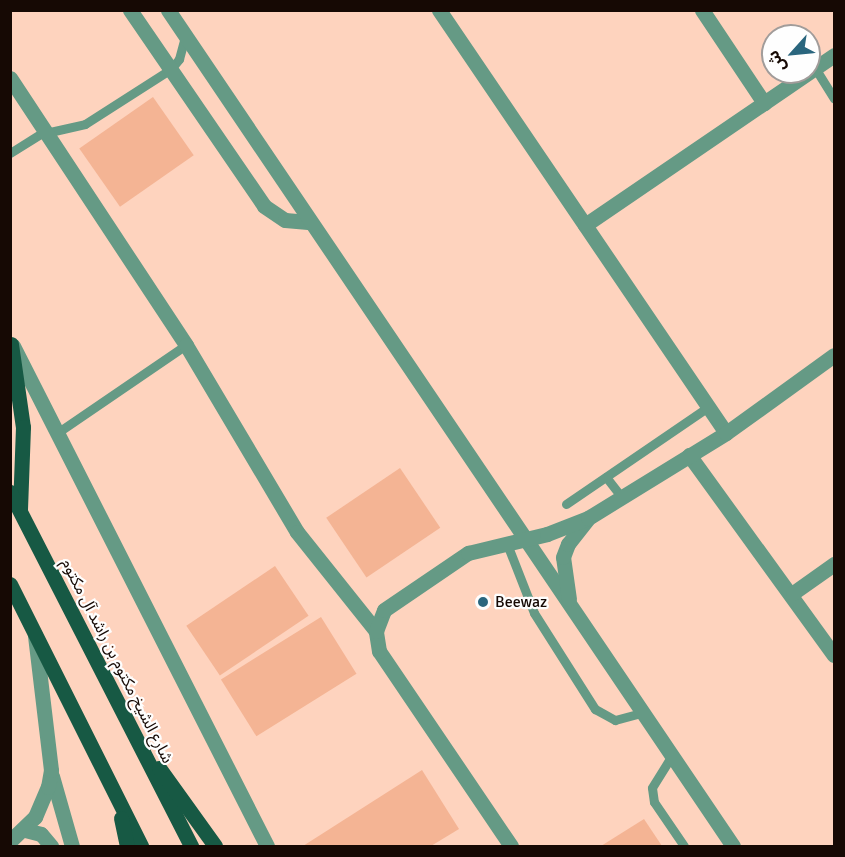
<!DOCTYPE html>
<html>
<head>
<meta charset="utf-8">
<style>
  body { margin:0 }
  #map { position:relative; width:845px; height:857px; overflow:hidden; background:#fed3be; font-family:Signika,"Noto Sans Arabic",sans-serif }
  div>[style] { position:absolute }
  .building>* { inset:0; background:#f4b494; transform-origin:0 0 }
  .service>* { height:9px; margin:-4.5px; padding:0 4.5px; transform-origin:4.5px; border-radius:4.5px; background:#659a85 }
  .minor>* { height:15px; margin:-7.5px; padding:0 7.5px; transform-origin:7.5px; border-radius:7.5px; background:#659a85 }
  .tertiary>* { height:15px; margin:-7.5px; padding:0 7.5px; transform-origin:7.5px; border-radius:7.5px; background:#659a85 }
  .primary>* { height:15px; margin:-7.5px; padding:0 7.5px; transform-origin:7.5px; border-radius:7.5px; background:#175944 }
  .dots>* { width:16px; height:16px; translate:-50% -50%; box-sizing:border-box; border:3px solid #fefefe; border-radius:50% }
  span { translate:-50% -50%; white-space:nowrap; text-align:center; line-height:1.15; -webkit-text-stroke:4.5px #fefefe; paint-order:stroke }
  .poi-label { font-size:16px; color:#160904 }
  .left { translate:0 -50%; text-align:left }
  .street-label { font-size:16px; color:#160904 }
  .frame { position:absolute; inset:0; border:12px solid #160904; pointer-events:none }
  .north { position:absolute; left:761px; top:24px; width:60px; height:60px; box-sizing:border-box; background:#fefefe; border:2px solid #a19c9a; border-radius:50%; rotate:243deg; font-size:16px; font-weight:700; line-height:24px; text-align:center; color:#160904 }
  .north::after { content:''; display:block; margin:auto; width:21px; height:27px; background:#2a667e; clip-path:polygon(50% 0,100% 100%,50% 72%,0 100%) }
</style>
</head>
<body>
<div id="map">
  <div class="building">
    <div style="left:153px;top:97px;width:71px;height:90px;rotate:55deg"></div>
    <div style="left:400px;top:468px;width:72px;height:89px;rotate:56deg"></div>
    <div style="left:275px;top:566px;width:60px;height:107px;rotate:56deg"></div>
    <div style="left:321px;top:617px;width:67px;height:118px;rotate:58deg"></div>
    <div style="clip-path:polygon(422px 770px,459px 829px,431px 846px,303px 846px)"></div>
    <div style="clip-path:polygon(644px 819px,662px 846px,601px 846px)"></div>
  </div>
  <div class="service">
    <div style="left:815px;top:68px;width:36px;rotate:58deg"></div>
    <div style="left:10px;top:153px;width:36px;rotate:-32deg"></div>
    <div style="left:41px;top:134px;width:45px;rotate:-12.8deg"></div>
    <div style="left:85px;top:124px;width:102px;rotate:-32.6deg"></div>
    <div style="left:171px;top:69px;width:13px;rotate:-51deg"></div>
    <div style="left:179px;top:59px;width:24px;rotate:-75deg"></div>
    <div style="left:57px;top:433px;width:156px;rotate:-34.3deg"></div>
    <div style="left:606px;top:477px;width:24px;rotate:52deg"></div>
    <div style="left:566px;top:504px;width:172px;rotate:-34.3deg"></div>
    <div style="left:507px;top:544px;width:74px;rotate:68.6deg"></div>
    <div style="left:534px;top:613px;width:114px;rotate:57.6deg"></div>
    <div style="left:595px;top:709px;width:23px;rotate:29deg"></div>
    <div style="left:615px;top:720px;width:27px;rotate:-15deg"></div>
    <div style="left:671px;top:757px;width:36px;rotate:122deg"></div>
    <div style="left:652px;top:788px;width:14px;rotate:82deg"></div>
    <div style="left:654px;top:802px;width:53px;rotate:55.7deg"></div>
  </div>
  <div class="minor">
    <div style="left:130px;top:10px;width:237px;rotate:55.6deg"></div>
    <div style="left:264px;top:206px;width:25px;rotate:34deg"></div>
    <div style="left:285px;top:220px;width:23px;rotate:5deg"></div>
    <div style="left:168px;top:10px;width:1009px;rotate:55.95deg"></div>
    <div style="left:439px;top:10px;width:511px;rotate:55.84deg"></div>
    <div style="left:702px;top:10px;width:112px;rotate:56.3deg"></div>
    <div style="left:10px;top:78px;width:320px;rotate:56.6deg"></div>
    <div style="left:186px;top:345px;width:217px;rotate:59.3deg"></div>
    <div style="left:297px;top:532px;width:127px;rotate:51.4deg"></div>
    <div style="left:585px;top:225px;width:301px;rotate:-34.3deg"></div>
    <div style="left:689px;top:455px;width:247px;rotate:54.1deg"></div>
    <div style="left:793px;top:593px;width:50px;rotate:-35.3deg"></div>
    <div style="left:569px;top:599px;width:42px;rotate:-98.1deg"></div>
    <div style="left:563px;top:557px;width:14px;rotate:-69deg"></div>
    <div style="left:568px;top:544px;width:31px;rotate:-52deg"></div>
    <div style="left:511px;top:846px;width:235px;rotate:-124.1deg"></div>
    <div style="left:379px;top:651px;width:20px;rotate:-99deg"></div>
    <div style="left:376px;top:631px;width:22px;rotate:-69deg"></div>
    <div style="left:384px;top:610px;width:102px;rotate:-34.2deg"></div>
    <div style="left:468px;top:553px;width:81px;rotate:-13.5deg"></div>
    <div style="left:547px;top:534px;width:44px;rotate:-21.3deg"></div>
    <div style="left:588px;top:518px;width:162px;rotate:-31.6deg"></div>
    <div style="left:726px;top:433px;width:133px;rotate:-35.8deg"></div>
  </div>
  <div class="tertiary">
    <div style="left:13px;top:346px;width:561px;rotate:63.07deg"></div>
    <div style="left:52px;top:776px;width:73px;rotate:74.1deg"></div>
    <div style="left:25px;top:830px;width:16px;rotate:14deg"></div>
    <div style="left:41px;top:834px;width:16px;rotate:50deg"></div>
    <div style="left:10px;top:841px;width:35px;rotate:-44deg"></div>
    <div style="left:35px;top:817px;width:33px;rotate:-67deg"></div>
    <div style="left:48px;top:787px;width:17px;rotate:-80deg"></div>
    <div style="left:51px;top:770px;width:136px;rotate:-96.8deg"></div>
  </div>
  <div class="primary">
    <div style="left:11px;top:344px;width:84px;rotate:81.8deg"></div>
    <div style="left:23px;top:427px;width:83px;rotate:92.1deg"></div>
    <div style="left:10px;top:492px;width:398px;rotate:62.9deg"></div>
    <div style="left:10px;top:584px;width:293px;rotate:63.4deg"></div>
    <div style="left:159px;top:768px;width:96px;rotate:54.3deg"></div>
    <div style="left:121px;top:818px;width:29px;rotate:78deg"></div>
  </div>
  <div class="dots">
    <div style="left:483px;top:602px;background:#2a667e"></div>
  </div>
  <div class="poi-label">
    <span class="left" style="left:495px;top:602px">Beewaz</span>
  </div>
  <div class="street-label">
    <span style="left:117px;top:661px;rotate:63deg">شارع الشيخ مكتوم بن راشد آل مكتوم</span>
  </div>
  <div class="frame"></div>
  <div class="north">ش</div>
</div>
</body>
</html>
